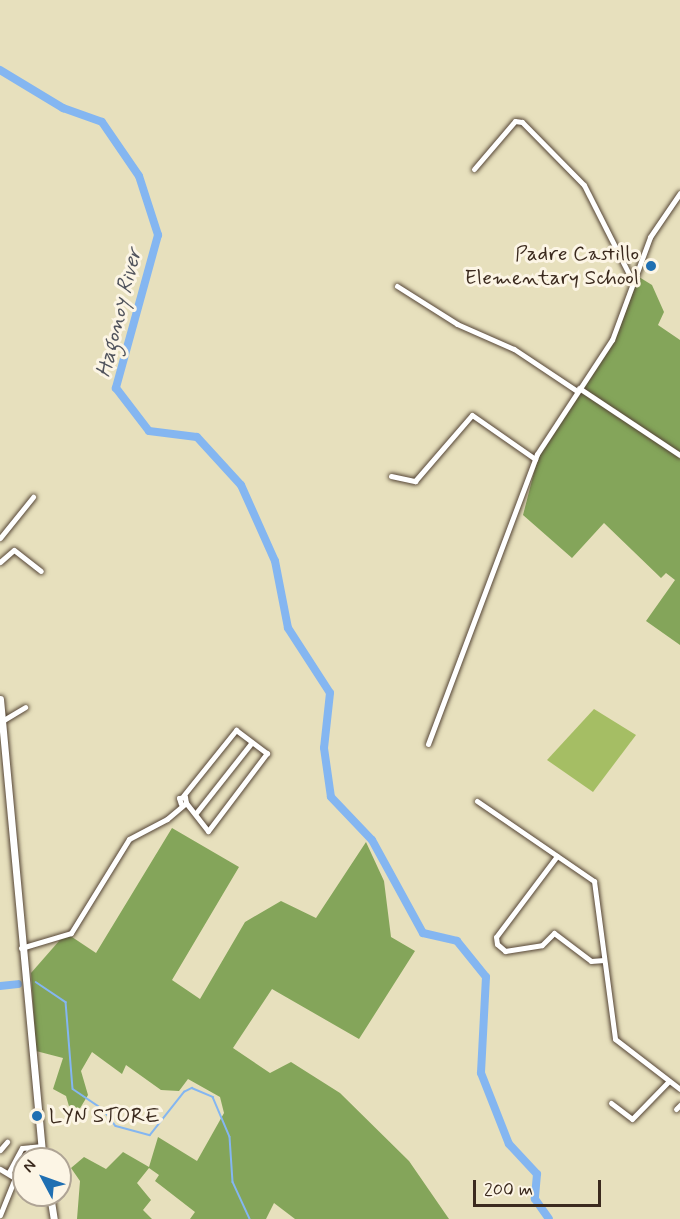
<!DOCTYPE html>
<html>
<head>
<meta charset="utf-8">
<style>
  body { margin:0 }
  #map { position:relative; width:680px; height:1219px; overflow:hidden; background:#e7e0bd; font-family:Mynerve,sans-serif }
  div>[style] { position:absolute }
  .green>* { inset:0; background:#a5be64 }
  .forest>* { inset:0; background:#84a55a }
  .stream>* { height:1.5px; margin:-0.75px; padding:0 0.75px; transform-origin:0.75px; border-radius:0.75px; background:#84b6f1 }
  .river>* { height:8px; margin:-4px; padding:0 4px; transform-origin:4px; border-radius:4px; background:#84b6f1 }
  .roads { filter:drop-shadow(0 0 2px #554536) drop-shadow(0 0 2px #554536) }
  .street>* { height:5px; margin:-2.5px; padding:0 2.5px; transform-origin:2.5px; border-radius:2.5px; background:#fff }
  .secondary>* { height:7px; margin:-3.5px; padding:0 3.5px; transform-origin:3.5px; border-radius:3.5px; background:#fff }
  .dots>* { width:16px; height:16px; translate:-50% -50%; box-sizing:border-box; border:3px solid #fcf5e5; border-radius:50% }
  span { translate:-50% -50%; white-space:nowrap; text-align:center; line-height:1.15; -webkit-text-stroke:6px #fcf5e5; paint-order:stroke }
  .poi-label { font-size:21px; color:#3b2a1e }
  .right { translate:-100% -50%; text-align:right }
  .left { translate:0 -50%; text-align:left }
  .water-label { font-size:22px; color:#51545d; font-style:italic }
  .north { position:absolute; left:12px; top:1147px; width:60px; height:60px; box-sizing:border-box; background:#fcf5e5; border:2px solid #afa495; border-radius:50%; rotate:311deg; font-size:16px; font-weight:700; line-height:24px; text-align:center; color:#3b2a1e }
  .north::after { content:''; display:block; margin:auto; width:21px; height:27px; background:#1f6fb2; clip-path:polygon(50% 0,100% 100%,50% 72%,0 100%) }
  .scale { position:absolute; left:473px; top:1180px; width:128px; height:27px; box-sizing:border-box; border:3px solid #3b2a1e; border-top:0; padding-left:8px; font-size:18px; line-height:21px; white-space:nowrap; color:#3b2a1e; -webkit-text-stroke:4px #fcf5e5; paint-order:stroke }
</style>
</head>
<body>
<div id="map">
  <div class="green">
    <div style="clip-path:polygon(594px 709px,636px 735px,593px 792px,547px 760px)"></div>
  </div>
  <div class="forest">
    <div style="clip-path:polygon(639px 277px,652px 285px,664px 312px,658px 325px,680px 340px,680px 645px,646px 621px,675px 580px,666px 573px,661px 578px,604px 523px,572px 558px,523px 515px,538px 457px,613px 343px)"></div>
    <div style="clip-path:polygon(172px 828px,239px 867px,172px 980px,200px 999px,245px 922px,281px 901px,316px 918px,366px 842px,384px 881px,391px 937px,415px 951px,359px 1039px,272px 989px,233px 1048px,270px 1073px,291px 1062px,340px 1093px,409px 1161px,449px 1219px,295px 1219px,274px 1203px,266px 1219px,190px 1219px,195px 1212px,155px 1181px,159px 1175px,149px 1168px,137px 1183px,151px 1200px,143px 1210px,152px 1219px,77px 1219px,80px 1181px,71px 1168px,84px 1157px,106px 1169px,123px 1152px,149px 1167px,158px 1137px,197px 1161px,224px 1113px,220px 1097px,188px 1079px,179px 1091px,161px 1090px,126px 1065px,122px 1074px,92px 1052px,81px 1071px,88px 1095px,73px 1120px,66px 1096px,53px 1089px,63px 1058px,36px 1051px,31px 973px,66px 933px,96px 953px)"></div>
  </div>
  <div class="stream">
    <div style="left:36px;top:982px;width:36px;rotate:34deg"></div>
    <div style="left:66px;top:1002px;width:87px;rotate:85.4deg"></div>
    <div style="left:73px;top:1089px;width:36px;rotate:34deg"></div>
    <div style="left:103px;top:1109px;width:21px;rotate:53deg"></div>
    <div style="left:116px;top:1126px;width:35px;rotate:15deg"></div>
    <div style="left:150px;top:1135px;width:55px;rotate:-51.7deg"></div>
    <div style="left:184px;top:1092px;width:9px;rotate:-27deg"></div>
    <div style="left:192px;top:1088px;width:23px;rotate:23deg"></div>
    <div style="left:213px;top:1097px;width:43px;rotate:67deg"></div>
    <div style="left:230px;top:1137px;width:45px;rotate:86.2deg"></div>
    <div style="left:233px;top:1182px;width:41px;rotate:65.3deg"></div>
  </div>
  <div class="river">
    <div style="left:0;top:70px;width:74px;rotate:31.1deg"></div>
    <div style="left:63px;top:108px;width:41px;rotate:19.7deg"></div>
    <div style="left:102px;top:122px;width:65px;rotate:55.6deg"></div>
    <div style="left:139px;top:176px;width:62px;rotate:72.1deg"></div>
    <div style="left:158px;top:235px;width:159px;rotate:105.4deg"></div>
    <div style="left:116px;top:388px;width:54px;rotate:52.5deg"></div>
    <div style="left:149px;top:431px;width:48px;rotate:7.1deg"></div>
    <div style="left:197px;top:437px;width:65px;rotate:47.5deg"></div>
    <div style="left:241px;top:485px;width:83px;rotate:65.9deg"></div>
    <div style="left:275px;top:561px;width:68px;rotate:79deg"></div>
    <div style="left:288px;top:628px;width:77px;rotate:57.1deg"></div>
    <div style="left:330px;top:693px;width:55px;rotate:96.2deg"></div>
    <div style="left:324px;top:748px;width:49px;rotate:81.9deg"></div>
    <div style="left:331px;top:797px;width:59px;rotate:46.4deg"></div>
    <div style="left:372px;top:840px;width:106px;rotate:61.3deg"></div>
    <div style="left:423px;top:933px;width:35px;rotate:13deg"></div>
    <div style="left:457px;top:941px;width:46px;rotate:51.1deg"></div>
    <div style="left:486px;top:977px;width:96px;rotate:93deg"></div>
    <div style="left:481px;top:1073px;width:76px;rotate:68.5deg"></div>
    <div style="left:509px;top:1144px;width:41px;rotate:47deg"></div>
    <div style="left:537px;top:1174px;width:25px;rotate:95deg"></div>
    <div style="left:535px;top:1199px;width:24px;rotate:55deg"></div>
    <div style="left:0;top:986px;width:18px;rotate:-6deg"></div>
  </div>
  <div class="roads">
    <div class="street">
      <div style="left:474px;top:169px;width:63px;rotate:-49.5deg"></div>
      <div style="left:515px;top:121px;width:7px;rotate:8deg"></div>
      <div style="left:522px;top:122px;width:88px;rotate:45.5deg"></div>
      <div style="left:584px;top:185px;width:106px;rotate:63.2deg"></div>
      <div style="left:397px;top:286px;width:71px;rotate:32.3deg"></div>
      <div style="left:457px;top:324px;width:62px;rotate:23.7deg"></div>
      <div style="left:514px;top:349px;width:76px;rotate:33.7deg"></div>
      <div style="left:579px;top:388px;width:121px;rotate:33.6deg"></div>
      <div style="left:391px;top:476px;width:25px;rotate:12deg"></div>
      <div style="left:415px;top:481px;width:87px;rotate:-49.2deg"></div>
      <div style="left:472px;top:415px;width:77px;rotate:34.9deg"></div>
      <div style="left:0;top:538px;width:53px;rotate:-51.2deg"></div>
      <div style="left:0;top:562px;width:18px;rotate:-41deg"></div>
      <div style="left:14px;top:550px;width:34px;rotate:38deg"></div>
      <div style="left:2px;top:721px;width:27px;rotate:-31deg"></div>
      <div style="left:428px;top:744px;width:310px;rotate:-69.4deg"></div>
      <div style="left:537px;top:454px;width:136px;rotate:-56.7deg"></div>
      <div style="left:612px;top:340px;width:110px;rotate:-69.7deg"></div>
      <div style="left:650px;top:237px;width:53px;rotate:-55.7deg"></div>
      <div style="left:183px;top:796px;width:85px;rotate:-51.2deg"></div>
      <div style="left:236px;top:730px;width:39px;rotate:37deg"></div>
      <div style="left:267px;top:753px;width:98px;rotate:127.1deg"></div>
      <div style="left:208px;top:831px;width:36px;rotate:-128deg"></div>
      <div style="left:477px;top:801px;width:142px;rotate:34.4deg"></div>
      <div style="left:594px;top:881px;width:159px;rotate:82.4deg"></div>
      <div style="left:615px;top:1039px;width:82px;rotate:37.6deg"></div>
      <div style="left:196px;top:813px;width:90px;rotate:-51.7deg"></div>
      <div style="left:557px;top:856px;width:101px;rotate:127deg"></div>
      <div style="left:496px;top:937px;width:7px;rotate:82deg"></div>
      <div style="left:497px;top:944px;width:11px;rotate:41deg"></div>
      <div style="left:505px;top:951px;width:37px;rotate:-9deg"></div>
      <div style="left:542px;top:945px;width:17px;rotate:-45deg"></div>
      <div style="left:554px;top:933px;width:46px;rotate:37.1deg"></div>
      <div style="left:591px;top:961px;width:13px;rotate:-4deg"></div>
      <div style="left:21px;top:948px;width:52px;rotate:-16.7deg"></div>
      <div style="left:71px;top:933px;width:110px;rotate:-58.3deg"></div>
      <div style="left:129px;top:839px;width:43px;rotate:-27.8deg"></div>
      <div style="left:167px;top:819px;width:25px;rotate:-40deg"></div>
      <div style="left:186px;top:803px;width:6px;rotate:-99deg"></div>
      <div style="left:185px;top:797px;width:6px;rotate:171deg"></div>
      <div style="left:179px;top:798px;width:6px;rotate:72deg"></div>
      <div style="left:611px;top:1103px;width:26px;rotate:37deg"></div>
      <div style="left:632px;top:1119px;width:53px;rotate:-45.8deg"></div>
      <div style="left:676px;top:1109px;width:6px;rotate:-45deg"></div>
      <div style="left:0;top:1150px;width:11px;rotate:-49deg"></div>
      <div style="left:0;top:1169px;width:17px;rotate:31deg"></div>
      <div style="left:15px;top:1178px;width:40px;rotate:112deg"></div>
      <div style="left:9px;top:1172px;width:27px;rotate:-62deg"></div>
      <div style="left:22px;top:1148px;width:18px;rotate:-6deg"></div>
      <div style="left:14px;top:1174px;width:31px;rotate:-58deg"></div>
    </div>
    <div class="secondary">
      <div style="left:0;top:699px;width:462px;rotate:84.7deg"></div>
      <div style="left:50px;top:1195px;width:24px;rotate:81deg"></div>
    </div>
  </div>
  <div class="dots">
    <div style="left:651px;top:266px;background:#1f6fb2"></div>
    <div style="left:37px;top:1116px;background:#1f6fb2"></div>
  </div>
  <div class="poi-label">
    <span class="right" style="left:639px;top:266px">Padre Castillo<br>Elementary School</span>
    <span class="left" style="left:49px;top:1116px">LYN STORE</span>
  </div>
  <div class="water-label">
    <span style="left:120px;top:313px;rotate:-76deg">Hagonoy River</span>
  </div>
  <div class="north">N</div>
  <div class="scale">200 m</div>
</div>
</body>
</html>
